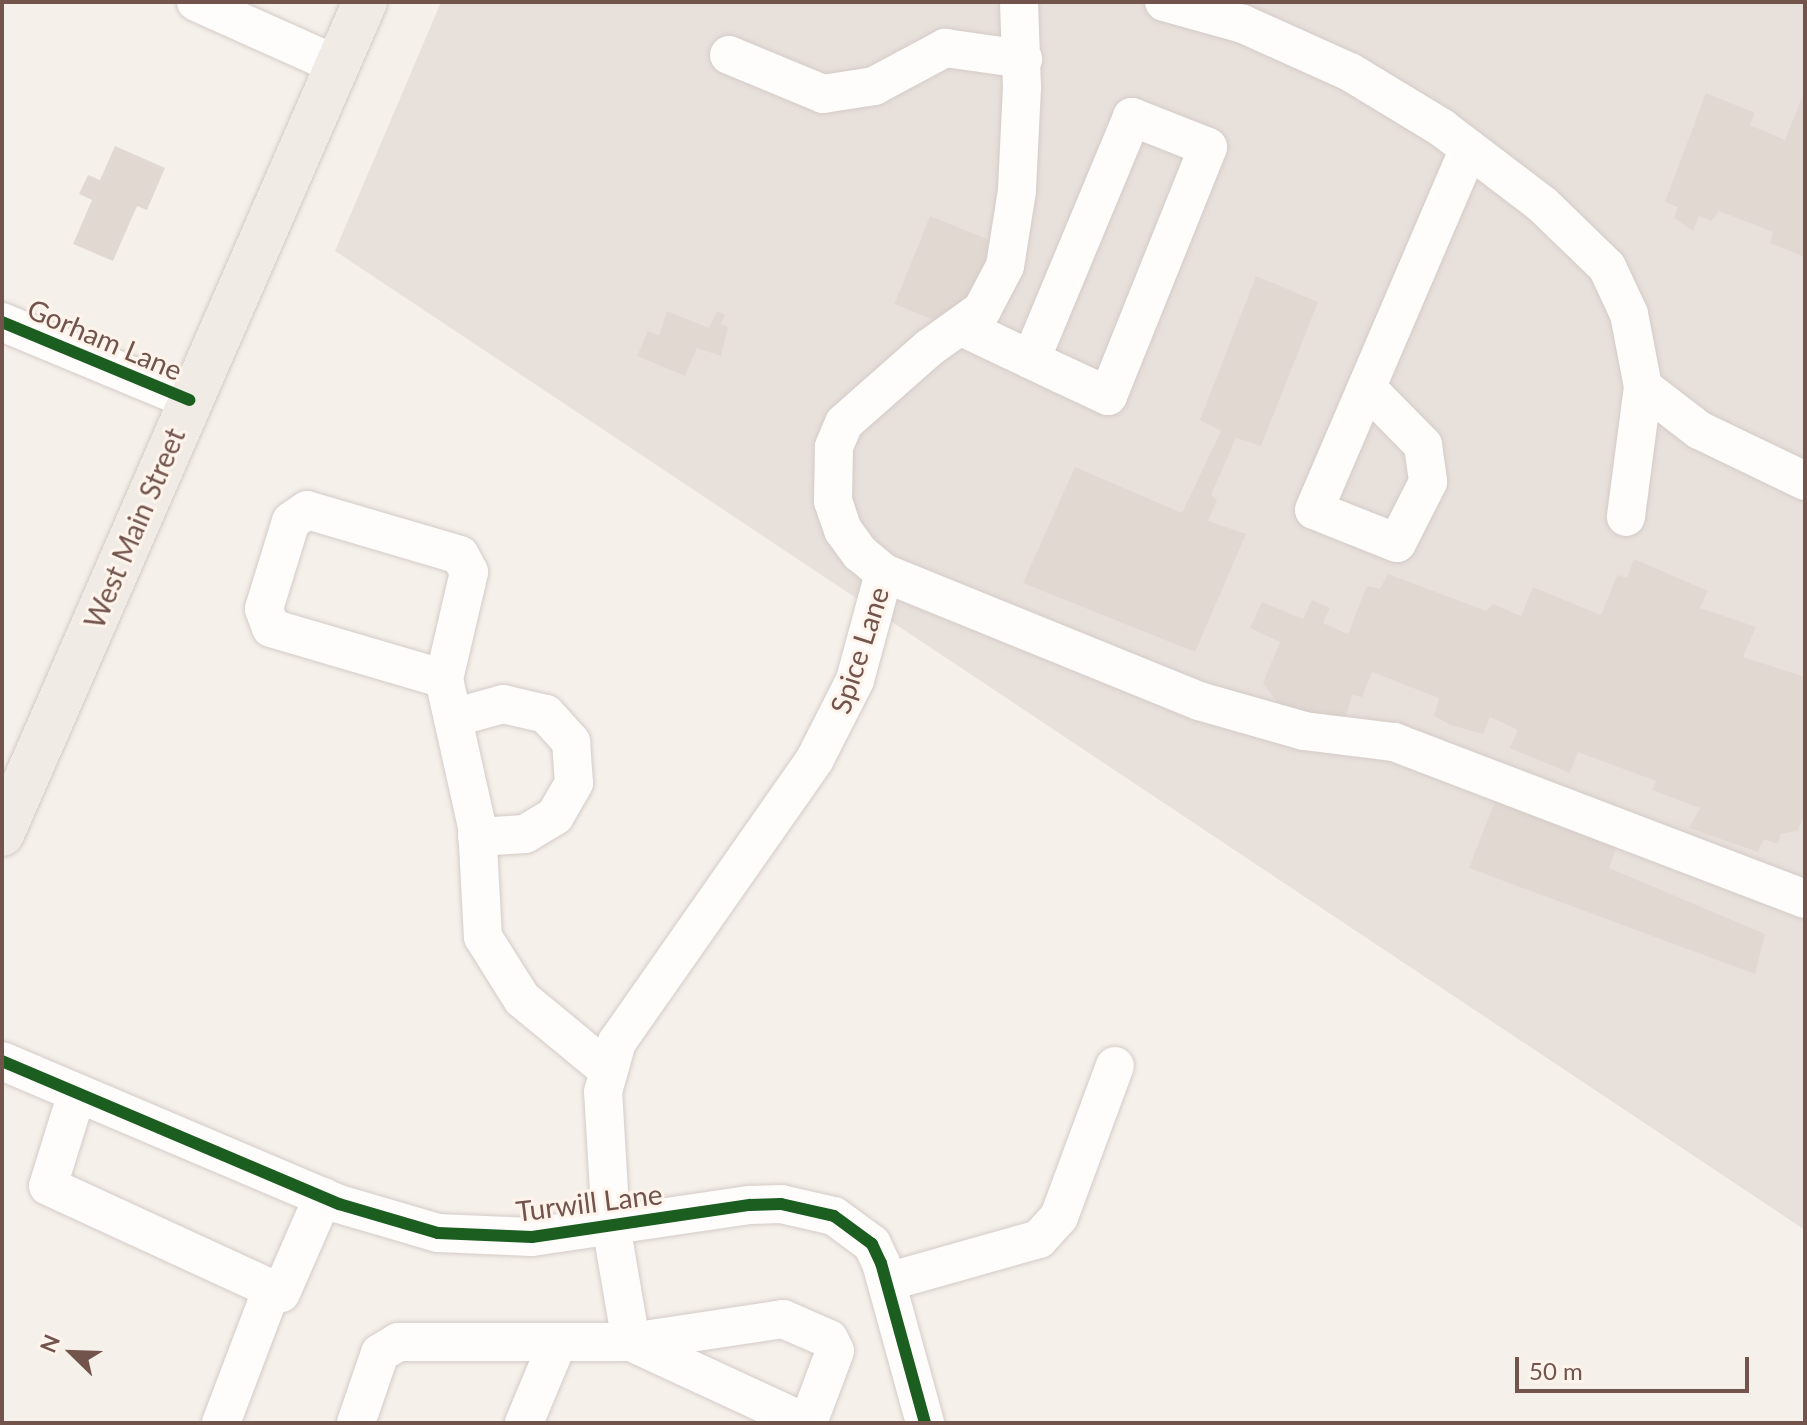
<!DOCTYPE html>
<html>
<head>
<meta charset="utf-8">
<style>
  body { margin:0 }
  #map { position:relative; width:1807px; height:1425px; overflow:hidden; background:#f6f0ea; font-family:Lato,sans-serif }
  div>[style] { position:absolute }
  .industrial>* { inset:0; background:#e8e0db }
  .building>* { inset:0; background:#e2d8d2; transform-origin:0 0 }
  .roads { filter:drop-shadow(0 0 2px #d4cbc7) drop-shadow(0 0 2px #d4cbc7) }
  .minor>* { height:38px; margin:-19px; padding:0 19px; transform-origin:19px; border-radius:19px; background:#fefdfc }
  .major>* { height:44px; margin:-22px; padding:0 22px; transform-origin:22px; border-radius:22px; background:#f1ebe6 }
  .cycleway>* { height:12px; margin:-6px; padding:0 6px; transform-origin:6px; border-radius:6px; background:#1b5e20 }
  span { translate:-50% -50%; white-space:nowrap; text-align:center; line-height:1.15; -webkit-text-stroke:6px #fef4eb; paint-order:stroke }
  .street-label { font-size:28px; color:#72544c }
  .frame { position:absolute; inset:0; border:4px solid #72544c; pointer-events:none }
  .north { position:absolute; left:32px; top:1313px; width:80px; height:80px; -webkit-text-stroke:6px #fef4eb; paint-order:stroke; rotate:293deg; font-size:22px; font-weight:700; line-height:32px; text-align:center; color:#72544c }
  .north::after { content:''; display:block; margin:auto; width:28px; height:36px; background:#72544c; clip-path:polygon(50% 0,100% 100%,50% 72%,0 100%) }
  .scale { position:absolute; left:1515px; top:1357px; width:234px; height:36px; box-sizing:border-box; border:4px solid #72544c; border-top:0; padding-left:10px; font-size:24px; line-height:28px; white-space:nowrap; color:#72544c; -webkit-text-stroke:6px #fef4eb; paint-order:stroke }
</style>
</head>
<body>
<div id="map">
  <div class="industrial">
    <div style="clip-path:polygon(441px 2px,1805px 2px,1805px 1230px,335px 251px)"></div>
  </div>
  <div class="building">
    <div style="clip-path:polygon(1805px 90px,1805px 257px,1770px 243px,1773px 232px,1719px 211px,1712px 221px,1699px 216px,1693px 231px,1674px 218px,1678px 207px,1665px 202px,1706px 93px,1755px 113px,1750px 125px,1785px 140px)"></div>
    <div style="clip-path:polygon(115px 146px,165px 168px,147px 210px,137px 206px,113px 261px,73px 244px,92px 200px,79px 194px,88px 175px,100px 180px)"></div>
    <div style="left:930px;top:216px;width:69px;height:95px;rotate:22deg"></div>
    <div style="clip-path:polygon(1256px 276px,1318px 302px,1261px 446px,1236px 438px,1211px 495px,1217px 500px,1208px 521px,1246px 534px,1195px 652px,1023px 583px,1075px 467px,1182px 513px,1221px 431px,1200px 420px)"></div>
    <div style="clip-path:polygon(667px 311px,709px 328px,717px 311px,725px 315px,721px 324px,728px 327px,721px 356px,697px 348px,685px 376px,637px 356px,648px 331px,659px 335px)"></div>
    <div style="clip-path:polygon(1634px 559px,1708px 591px,1700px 608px,1756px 627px,1743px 657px,1805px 677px,1805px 814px,1797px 831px,1781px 834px,1778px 844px,1764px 839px,1758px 852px,1689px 828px,1700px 808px,1652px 790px,1656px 781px,1578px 752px,1570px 773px,1510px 748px,1518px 730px,1490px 717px,1483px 734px,1450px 725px,1434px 716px,1439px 698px,1372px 672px,1362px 697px,1352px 695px,1345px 719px,1282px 708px,1263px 683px,1280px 642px,1250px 628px,1262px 602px,1303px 619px,1312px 600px,1330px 608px,1323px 623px,1348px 634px,1367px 586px,1380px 589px,1388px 574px,1486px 611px,1493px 604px,1521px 616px,1533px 587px,1601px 615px,1617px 575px,1627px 578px)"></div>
    <div style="clip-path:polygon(1495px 801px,1616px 848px,1609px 868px,1765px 934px,1755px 974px,1469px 868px)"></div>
  </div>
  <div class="roads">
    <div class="minor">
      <div style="left:196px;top:2px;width:154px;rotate:24.1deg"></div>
      <div style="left:1019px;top:2px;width:85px;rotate:88deg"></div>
      <div style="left:1022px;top:87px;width:104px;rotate:92.8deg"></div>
      <div style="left:1017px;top:191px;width:76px;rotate:99.1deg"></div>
      <div style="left:1005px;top:266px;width:50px;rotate:117.6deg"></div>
      <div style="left:982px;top:310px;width:65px;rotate:144.4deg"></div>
      <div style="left:929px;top:348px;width:113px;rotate:138.6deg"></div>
      <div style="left:844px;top:423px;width:26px;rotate:113deg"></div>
      <div style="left:834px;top:447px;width:54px;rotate:91.1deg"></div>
      <div style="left:833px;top:501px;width:31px;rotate:71deg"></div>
      <div style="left:843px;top:530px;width:29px;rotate:54deg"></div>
      <div style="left:860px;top:553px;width:31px;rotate:40deg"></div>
      <div style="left:884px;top:573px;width:340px;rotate:22.1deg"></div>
      <div style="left:1199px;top:701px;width:109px;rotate:15.9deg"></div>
      <div style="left:1304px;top:731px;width:91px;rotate:7deg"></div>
      <div style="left:1394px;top:742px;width:440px;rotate:20.9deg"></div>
      <div style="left:1164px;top:2px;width:82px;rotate:15.6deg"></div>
      <div style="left:1243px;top:24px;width:117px;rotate:24.2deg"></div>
      <div style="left:1350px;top:72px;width:108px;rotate:31.3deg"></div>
      <div style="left:1442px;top:128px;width:127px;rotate:37.3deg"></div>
      <div style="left:1543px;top:205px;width:89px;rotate:44.1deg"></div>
      <div style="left:1607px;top:267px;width:52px;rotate:64.9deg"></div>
      <div style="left:1629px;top:314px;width:74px;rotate:79.1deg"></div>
      <div style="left:1643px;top:387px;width:131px;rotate:97.5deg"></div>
      <div style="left:729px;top:55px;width:102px;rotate:22.5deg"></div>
      <div style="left:823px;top:94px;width:52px;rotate:-8.9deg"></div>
      <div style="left:874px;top:86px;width:81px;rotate:-28.2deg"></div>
      <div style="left:945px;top:48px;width:79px;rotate:8deg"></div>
      <div style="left:2px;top:322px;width:203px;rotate:22.6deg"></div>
      <div style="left:964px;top:328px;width:107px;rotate:25.4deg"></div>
      <div style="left:1061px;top:374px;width:52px;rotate:25.1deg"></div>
      <div style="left:1108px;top:396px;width:268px;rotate:-68.1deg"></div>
      <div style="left:1208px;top:147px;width:82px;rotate:-158.5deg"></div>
      <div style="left:1132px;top:117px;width:263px;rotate:112.6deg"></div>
      <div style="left:1643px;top:387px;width:71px;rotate:37.5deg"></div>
      <div style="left:1699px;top:430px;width:118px;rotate:25.7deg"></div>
      <div style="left:1367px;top:388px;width:80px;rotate:45.5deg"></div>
      <div style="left:1423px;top:445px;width:37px;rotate:82deg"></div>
      <div style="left:1428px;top:482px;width:68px;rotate:116.9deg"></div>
      <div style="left:1397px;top:543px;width:89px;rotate:-158.3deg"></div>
      <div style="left:1314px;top:510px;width:393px;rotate:-66.8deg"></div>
      <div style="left:444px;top:679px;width:110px;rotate:-76.8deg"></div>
      <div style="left:469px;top:572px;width:19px;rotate:-118deg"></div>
      <div style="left:460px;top:555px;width:159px;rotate:-163.6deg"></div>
      <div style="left:307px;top:510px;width:19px;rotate:145deg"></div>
      <div style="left:291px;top:521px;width:92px;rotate:107.1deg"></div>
      <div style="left:264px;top:609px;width:20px;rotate:70deg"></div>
      <div style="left:271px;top:628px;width:180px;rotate:16.4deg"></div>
      <div style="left:444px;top:679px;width:152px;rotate:77.4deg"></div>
      <div style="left:477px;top:827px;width:110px;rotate:86.9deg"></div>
      <div style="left:483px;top:937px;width:73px;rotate:57.8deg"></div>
      <div style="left:522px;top:999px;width:112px;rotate:39.5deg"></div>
      <div style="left:453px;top:718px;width:52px;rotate:-15.6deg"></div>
      <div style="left:503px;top:704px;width:44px;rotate:13.1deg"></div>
      <div style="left:546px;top:714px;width:38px;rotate:48deg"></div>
      <div style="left:571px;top:742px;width:41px;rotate:85.8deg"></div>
      <div style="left:574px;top:783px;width:38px;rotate:120deg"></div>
      <div style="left:555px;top:816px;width:35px;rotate:149deg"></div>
      <div style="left:525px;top:834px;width:48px;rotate:176.4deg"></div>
      <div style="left:2px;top:1061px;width:366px;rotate:23deg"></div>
      <div style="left:339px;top:1204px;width:103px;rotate:16.3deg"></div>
      <div style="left:438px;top:1233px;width:94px;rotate:2.4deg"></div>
      <div style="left:532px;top:1237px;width:220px;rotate:-8.4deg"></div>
      <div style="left:750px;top:1205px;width:31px;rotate:-2deg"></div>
      <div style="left:781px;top:1204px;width:54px;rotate:12.8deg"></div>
      <div style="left:834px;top:1216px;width:47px;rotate:36.4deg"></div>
      <div style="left:872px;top:1244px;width:21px;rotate:65deg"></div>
      <div style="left:881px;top:1263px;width:166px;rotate:74.6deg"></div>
      <div style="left:77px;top:1093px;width:97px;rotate:107.3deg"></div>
      <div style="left:48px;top:1186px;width:256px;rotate:24.7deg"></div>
      <div style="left:281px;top:1293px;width:105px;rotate:-66.4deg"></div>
      <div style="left:887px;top:1282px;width:158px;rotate:-15.8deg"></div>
      <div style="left:1039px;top:1239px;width:30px;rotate:-48deg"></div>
      <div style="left:1059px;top:1217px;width:161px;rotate:-69.7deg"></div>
      <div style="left:631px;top:1342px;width:154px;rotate:-8.6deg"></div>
      <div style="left:783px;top:1319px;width:50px;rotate:23.5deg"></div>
      <div style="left:829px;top:1339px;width:13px;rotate:63deg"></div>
      <div style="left:835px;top:1351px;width:77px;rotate:110.6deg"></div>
      <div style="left:631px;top:1342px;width:193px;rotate:24.8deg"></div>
      <div style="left:221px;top:1423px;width:143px;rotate:-69.2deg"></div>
      <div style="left:356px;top:1423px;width:74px;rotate:-71.1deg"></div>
      <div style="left:380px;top:1353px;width:21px;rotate:-31deg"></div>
      <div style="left:398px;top:1342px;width:233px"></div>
      <div style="left:631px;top:1342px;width:119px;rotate:-99.7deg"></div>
      <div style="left:611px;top:1225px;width:133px;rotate:-93.4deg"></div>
      <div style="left:603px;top:1092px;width:52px;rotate:-74.4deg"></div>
      <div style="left:617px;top:1042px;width:345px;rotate:-55deg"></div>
      <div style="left:815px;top:759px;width:89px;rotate:-63.1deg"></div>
      <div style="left:855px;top:680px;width:111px;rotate:-74.8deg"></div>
      <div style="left:524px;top:1423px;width:86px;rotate:-67.3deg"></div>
    </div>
    <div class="major">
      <div style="left:2px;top:834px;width:908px;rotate:-66.43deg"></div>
    </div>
  </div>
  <div class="cycleway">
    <div style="left:2px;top:322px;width:203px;rotate:22.6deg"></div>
    <div style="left:2px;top:1061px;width:366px;rotate:23deg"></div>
    <div style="left:339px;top:1204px;width:103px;rotate:16.3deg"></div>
    <div style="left:438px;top:1233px;width:94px;rotate:2.4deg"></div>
    <div style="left:532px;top:1237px;width:220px;rotate:-8.4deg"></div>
    <div style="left:750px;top:1205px;width:31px;rotate:-2deg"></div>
    <div style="left:781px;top:1204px;width:54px;rotate:12.8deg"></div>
    <div style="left:834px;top:1216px;width:47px;rotate:36.4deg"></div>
    <div style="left:872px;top:1244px;width:21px;rotate:65deg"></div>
    <div style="left:881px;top:1263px;width:166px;rotate:74.6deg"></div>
  </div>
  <div class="street-label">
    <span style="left:105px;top:339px;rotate:23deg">Gorham Lane</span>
    <span style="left:134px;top:528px;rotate:-67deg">West Main Street</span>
    <span style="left:859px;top:650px;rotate:-72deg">Spice Lane</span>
    <span style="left:589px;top:1202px;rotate:-7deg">Turwill Lane</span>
  </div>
  <div class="frame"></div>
  <div class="north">N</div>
  <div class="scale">50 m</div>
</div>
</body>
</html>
